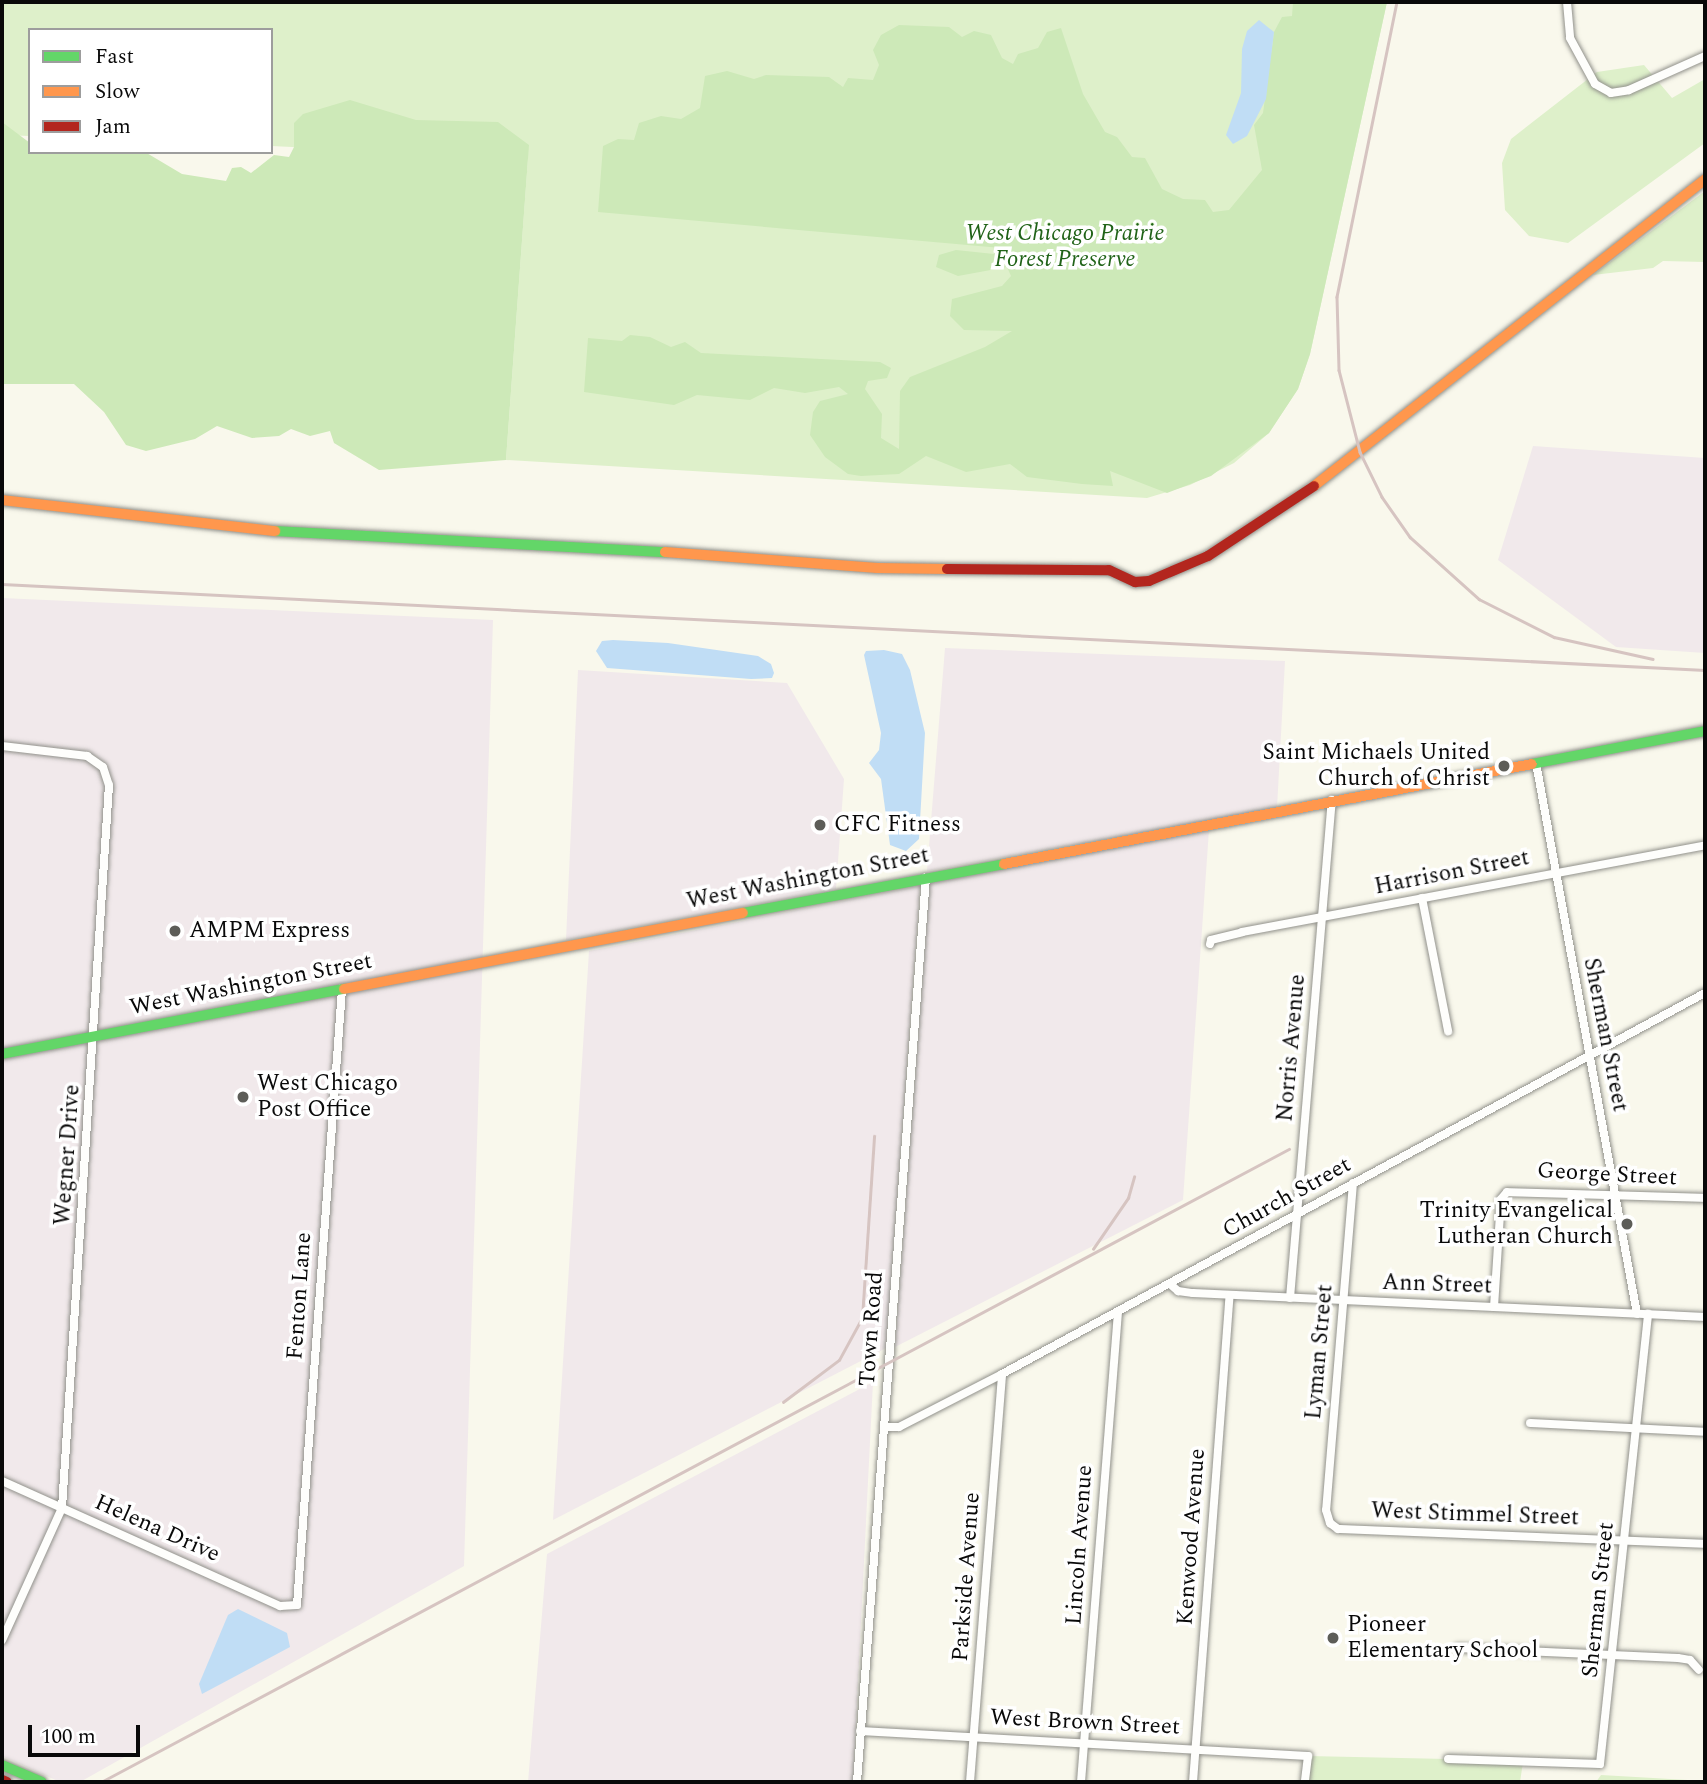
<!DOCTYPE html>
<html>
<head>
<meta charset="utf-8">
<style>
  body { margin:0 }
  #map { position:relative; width:1707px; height:1784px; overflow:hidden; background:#f9f8ec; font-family:Spectral,serif }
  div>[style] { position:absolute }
  .industrial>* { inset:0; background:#f1e9eb }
  .green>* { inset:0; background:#def0ca }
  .forest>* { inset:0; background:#cde9b8 }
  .water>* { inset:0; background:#c0ddf5 }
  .roads { filter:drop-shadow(0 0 2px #91918b) drop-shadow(0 0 2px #91918b) }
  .street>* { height:8px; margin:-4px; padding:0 4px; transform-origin:4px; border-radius:4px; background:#fefefc }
  .fast>* { height:10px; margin:-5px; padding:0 5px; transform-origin:5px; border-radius:5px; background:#63d668 }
  .slow>* { height:10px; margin:-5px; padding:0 5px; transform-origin:5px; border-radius:5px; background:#ff974d }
  .jam>* { height:10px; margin:-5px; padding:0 5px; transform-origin:5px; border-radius:5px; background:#b3261e }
  .rail>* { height:2.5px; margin:-1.25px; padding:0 1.25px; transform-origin:1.25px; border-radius:1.25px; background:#d6c4c1 }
  .dots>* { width:19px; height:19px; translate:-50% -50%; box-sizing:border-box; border:4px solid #fff; border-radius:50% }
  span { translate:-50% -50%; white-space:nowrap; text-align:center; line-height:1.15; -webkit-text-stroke:7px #fff; paint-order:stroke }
  .park-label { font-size:23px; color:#206318; font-style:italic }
  .poi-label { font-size:23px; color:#090909 }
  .right { translate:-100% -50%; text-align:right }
  .left { translate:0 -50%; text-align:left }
  .street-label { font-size:23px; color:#090909 }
  .frame { position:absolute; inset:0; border:4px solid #090909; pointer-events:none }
  .legend { position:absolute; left:28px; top:28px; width:245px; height:126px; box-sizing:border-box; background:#fff; border:2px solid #9d9d9d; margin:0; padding:9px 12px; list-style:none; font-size:21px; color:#090909 }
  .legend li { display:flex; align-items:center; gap:14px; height:35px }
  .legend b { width:35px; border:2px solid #9d9d9d }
  .scale { position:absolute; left:28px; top:1725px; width:112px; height:32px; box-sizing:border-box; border:4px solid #090909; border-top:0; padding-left:9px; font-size:21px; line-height:24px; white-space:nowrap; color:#090909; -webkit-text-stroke:5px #fff; paint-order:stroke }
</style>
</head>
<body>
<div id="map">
  <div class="industrial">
    <div style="clip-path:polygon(1533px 446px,1705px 458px,1705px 653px,1616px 647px,1498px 560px)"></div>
    <div style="clip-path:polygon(2px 598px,493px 620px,464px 1566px,80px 1782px,60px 1782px,2px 1756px)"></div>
    <div style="clip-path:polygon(945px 648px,1285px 661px,1277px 808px,927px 871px)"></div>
    <div style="clip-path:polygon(578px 670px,787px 683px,844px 779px,836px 889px,566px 940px)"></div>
    <div style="clip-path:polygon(1209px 830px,1183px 1200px,895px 1347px,930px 882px)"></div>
    <div style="clip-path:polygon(920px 886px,886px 1348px,553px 1520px,589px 951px)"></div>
    <div style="clip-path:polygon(873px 1382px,853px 1782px,528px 1782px,547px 1554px)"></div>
  </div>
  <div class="green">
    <div style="clip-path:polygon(2px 2px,1387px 2px,1310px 354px,1298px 389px,1269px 433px,1234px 463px,1190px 485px,1147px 498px,506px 460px,528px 158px,271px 146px,271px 30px,30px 30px,30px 136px,2px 135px)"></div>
    <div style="clip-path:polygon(1644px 65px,1672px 98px,1705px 79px,1705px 143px,1568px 243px,1529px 236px,1505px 210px,1502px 163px,1511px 139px,1597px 72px)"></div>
    <div style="clip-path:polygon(1705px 191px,1705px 262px,1663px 261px,1653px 268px,1593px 275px)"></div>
    <div style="clip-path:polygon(1308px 1756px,1448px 1759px,1523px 1762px,1520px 1782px,1305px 1782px)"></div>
    <div style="clip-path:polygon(1601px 1775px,1705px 1781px,1705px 1782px,1596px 1782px)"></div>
  </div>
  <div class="forest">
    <div style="clip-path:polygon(1293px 2px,1387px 2px,1310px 354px,1298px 389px,1269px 433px,1211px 476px,1167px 493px,1110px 471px,1113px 486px,1082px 484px,1027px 477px,1010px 464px,966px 472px,926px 456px,899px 474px,861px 476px,848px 474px,825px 457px,810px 435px,813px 412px,820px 401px,848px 394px,839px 387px,805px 393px,774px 388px,750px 400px,697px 395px,674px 405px,584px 392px,588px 338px,622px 341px,630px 335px,650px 337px,671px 347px,685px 342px,701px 353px,880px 362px,891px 368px,887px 378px,868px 381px,865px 389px,882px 414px,881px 438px,899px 449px,900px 391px,910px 377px,985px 347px,1012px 331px,964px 330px,950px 316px,952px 299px,1002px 286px,1011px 276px,1007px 267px,958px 276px,936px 267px,939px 255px,956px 250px,994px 254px,1001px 248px,598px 212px,603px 146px,618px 139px,634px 140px,639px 123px,661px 116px,681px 119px,700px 108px,705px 76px,727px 71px,754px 79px,766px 75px,829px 77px,843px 87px,848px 78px,873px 80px,879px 65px,873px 50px,881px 35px,899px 25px,949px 27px,962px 37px,974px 31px,991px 35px,1002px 58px,1013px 64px,1018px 54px,1038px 48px,1047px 32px,1061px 28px,1083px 94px,1105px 132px,1117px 137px,1132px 157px,1145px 158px,1162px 189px,1183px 199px,1205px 200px,1213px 212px,1229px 210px,1262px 170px,1254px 125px,1263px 113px,1274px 32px,1282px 17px,1292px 16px)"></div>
    <div style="clip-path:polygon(350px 100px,416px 120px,498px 122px,529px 145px,506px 460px,379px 470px,334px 443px,330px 431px,310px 436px,291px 429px,279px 436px,252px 438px,217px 426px,195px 439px,146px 451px,126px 445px,104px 412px,74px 384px,2px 384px,2px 122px,30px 143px,30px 152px,145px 152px,182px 174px,226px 181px,232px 168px,241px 167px,251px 173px,274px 155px,289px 157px,294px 147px,294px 123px,303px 114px)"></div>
  </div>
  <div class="water">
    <div style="clip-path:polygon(1259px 20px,1274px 32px,1266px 99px,1247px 136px,1233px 144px,1226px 135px,1241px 93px,1242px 49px,1247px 31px)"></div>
    <div style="clip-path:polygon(613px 640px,668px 643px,758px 656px,771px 664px,774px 673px,772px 678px,751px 679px,607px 668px,596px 651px,602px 641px)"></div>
    <div style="clip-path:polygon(884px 650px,902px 654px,910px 670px,925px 733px,919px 839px,906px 851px,890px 845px,881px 779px,869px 763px,879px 750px,881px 733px,864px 655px,866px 651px)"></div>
    <div style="clip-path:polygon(238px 1609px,287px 1633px,290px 1647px,202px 1694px,199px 1684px,228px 1615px)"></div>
  </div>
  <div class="roads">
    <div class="street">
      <div style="left:1567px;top:2px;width:36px;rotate:85deg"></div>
      <div style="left:1570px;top:38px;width:52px;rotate:61.5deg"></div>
      <div style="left:1595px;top:84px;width:18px;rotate:29deg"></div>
      <div style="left:1611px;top:93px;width:18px;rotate:-9deg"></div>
      <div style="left:1629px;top:90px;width:83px;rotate:-24.1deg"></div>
      <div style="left:2px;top:746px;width:86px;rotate:6.7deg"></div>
      <div style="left:87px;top:756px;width:19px;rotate:35deg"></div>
      <div style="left:103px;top:767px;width:19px;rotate:72deg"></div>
      <div style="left:109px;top:785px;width:725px;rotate:93.72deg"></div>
      <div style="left:62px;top:1508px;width:145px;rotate:114.4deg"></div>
      <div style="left:1536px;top:763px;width:560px;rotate:79.61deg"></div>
      <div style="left:1422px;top:898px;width:136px;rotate:78.9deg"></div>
      <div style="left:1210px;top:944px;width:4px;rotate:-76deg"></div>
      <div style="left:1211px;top:940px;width:32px;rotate:-14deg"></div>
      <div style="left:1242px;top:932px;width:471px;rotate:-10.6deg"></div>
      <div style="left:1353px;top:1183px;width:328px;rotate:94.7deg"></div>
      <div style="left:1326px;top:1510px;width:14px;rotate:73deg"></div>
      <div style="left:1330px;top:1523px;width:10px;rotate:37deg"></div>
      <div style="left:1338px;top:1529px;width:367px;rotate:2.3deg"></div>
      <div style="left:1170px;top:1284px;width:11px;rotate:41deg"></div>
      <div style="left:1178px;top:1291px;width:15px;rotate:8deg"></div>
      <div style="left:1193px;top:1293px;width:513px;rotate:2.68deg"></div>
      <div style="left:1290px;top:1298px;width:500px;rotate:-85.2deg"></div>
      <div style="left:1494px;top:1307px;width:108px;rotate:-86.3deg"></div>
      <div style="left:1501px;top:1199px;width:9px;rotate:-49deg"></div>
      <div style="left:1507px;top:1192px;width:198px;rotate:1.7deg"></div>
      <div style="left:1530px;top:1423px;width:175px;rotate:2.9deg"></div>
      <div style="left:884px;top:1427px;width:15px"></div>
      <div style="left:899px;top:1427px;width:116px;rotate:-27.2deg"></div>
      <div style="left:1002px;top:1374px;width:800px;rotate:-28.46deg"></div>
      <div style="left:2px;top:1481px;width:305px;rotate:24.2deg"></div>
      <div style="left:280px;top:1606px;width:17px;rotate:-3deg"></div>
      <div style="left:297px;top:1605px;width:618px;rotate:-85.82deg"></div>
      <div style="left:1458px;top:1648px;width:220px;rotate:2.6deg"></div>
      <div style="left:1678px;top:1658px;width:12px;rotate:9deg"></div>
      <div style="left:1690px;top:1660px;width:13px;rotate:48deg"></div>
      <div style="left:860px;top:1731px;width:449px;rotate:3.2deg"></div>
      <div style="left:1308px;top:1756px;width:26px;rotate:97deg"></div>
      <div style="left:1448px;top:1759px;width:152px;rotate:1.9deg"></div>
      <div style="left:1600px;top:1764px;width:453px;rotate:-83.9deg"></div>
      <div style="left:857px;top:1782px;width:907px;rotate:-85.64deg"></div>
      <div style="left:970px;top:1782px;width:409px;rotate:-85.5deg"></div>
      <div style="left:1081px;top:1782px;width:471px;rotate:-85.5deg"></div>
      <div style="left:1193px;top:1782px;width:488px;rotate:-85.7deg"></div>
    </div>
    <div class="fast">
      <div style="left:275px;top:531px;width:391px;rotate:3.1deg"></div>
      <div style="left:1532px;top:764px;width:176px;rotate:-10.8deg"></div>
      <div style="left:743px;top:913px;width:266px;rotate:-10.6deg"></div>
      <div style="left:2px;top:1054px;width:348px;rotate:-10.8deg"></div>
      <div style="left:2px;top:1765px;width:43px;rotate:23deg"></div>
    </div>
    <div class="slow">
      <div style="left:1314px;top:486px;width:497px;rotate:-38.1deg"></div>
      <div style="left:2px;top:500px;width:275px;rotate:6.5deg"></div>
      <div style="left:665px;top:552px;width:213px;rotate:4.3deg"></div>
      <div style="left:877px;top:568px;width:70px;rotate:0.8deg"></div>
      <div style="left:1004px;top:864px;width:537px;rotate:-10.72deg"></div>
      <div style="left:344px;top:989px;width:406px;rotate:-10.8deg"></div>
    </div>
    <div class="jam">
      <div style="left:947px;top:569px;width:162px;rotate:0.4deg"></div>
      <div style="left:1109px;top:570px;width:29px;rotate:25deg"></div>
      <div style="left:1135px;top:582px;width:14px;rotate:-4deg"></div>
      <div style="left:1149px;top:581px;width:64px;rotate:-23deg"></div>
      <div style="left:1208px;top:556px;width:127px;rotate:-33.4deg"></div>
      <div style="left:2px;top:1780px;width:5px;rotate:22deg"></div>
    </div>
  </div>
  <div class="rail">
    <div style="left:1397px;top:2px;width:301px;rotate:101.5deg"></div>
    <div style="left:1337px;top:297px;width:73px;rotate:88.4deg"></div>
    <div style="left:1339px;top:370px;width:85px;rotate:75.6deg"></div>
    <div style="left:1360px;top:452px;width:50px;rotate:63.9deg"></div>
    <div style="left:1382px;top:497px;width:49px;rotate:55deg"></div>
    <div style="left:1410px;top:537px;width:93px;rotate:41.9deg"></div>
    <div style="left:1479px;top:599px;width:84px;rotate:26.9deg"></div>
    <div style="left:1554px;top:637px;width:101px;rotate:12.5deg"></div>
    <div style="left:2px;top:584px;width:1705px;rotate:2.89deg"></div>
    <div style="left:1093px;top:1249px;width:62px;rotate:-55.5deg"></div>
    <div style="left:1128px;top:1198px;width:22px;rotate:-74deg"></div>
    <div style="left:783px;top:1402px;width:70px;rotate:-36.9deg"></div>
    <div style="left:839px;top:1360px;width:48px;rotate:-61.3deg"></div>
    <div style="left:862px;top:1318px;width:182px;rotate:-86.2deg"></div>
    <div style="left:101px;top:1782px;width:1346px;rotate:-28.05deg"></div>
  </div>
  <div class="dots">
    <div style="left:1504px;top:766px;background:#5d5d58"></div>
    <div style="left:820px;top:825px;background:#5d5d58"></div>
    <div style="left:175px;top:931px;background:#5d5d58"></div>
    <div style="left:243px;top:1097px;background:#5d5d58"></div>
    <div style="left:1627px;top:1224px;background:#5d5d58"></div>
    <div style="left:1333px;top:1638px;background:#5d5d58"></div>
  </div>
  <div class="park-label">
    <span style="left:1065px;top:247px">West Chicago Prairie<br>Forest Preserve</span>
  </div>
  <div class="poi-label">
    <span class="right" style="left:1490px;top:766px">Saint Michaels United<br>Church of Christ</span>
    <span class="left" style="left:834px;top:825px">CFC Fitness</span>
    <span class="left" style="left:189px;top:931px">AMPM Express</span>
    <span class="left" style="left:257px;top:1097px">West Chicago<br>Post Office</span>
    <span class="right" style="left:1613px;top:1224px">Trinity Evangelical<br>Lutheran Church</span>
    <span class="left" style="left:1347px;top:1638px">Pioneer<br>Elementary School</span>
  </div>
  <div class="street-label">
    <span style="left:1452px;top:873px;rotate:-11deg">Harrison Street</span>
    <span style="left:808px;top:879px;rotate:-11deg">West Washington Street</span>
    <span style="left:251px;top:985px;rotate:-11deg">West Washington Street</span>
    <span style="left:1605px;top:1035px;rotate:79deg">Sherman Street</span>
    <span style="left:1292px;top:1048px;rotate:-85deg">Norris Avenue</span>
    <span style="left:68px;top:1155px;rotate:-86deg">Wegner Drive</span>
    <span style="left:1607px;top:1175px;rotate:3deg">George Street</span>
    <span style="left:1287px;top:1198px;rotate:-29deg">Church Street</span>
    <span style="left:1437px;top:1285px;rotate:2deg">Ann Street</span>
    <span style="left:300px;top:1296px;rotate:-86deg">Fenton Lane</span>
    <span style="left:872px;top:1329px;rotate:-86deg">Town Road</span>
    <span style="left:1320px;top:1352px;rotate:-85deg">Lyman Street</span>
    <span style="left:1475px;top:1515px;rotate:2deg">West Stimmel Street</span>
    <span style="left:157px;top:1529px;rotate:24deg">Helena Drive</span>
    <span style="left:1192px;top:1537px;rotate:-86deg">Kenwood Avenue</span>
    <span style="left:1080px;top:1545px;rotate:-86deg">Lincoln Avenue</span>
    <span style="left:967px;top:1577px;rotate:-86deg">Parkside Avenue</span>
    <span style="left:1599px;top:1600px;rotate:-84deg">Sherman Street</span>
    <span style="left:1085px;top:1723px;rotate:3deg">West Brown Street</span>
  </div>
  <div class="frame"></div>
  <ul class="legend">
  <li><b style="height:9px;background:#63d668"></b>Fast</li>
  <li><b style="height:9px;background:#ff974d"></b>Slow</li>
  <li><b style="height:9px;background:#b3261e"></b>Jam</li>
  </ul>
  <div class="scale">100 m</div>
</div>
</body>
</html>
